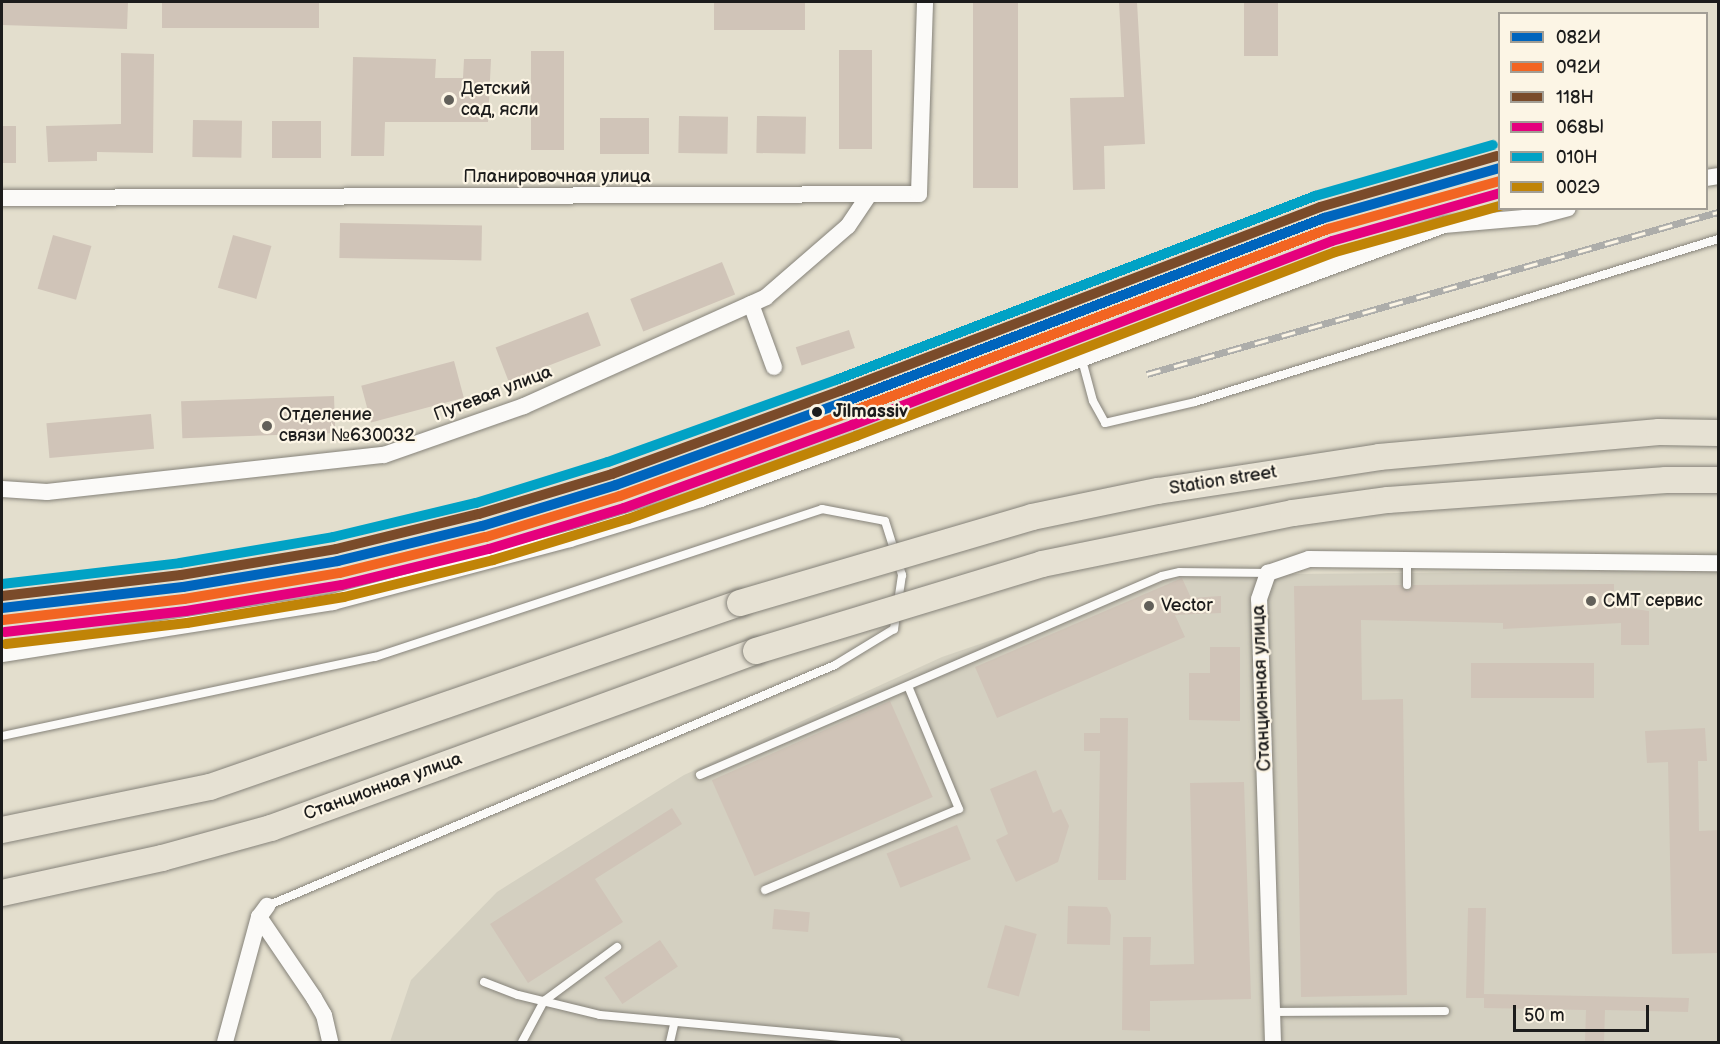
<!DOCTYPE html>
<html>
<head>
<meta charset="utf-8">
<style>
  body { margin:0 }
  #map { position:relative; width:1720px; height:1044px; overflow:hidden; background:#e3decd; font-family:"Balsamiq Sans",sans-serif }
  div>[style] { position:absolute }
  .industrial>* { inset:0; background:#d4d0c1 }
  .building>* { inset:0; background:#d0c4b8; transform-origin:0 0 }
  .roads { filter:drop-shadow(0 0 2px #86837a) drop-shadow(0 0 2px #86837a) }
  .lane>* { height:8px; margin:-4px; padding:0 4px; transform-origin:4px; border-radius:4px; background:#fbfaf8 }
  .street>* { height:16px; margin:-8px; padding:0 8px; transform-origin:8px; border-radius:8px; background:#fbfaf8 }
  .primary>* { height:26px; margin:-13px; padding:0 13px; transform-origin:13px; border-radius:13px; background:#e6e1d3 }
  .rail>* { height:7px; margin-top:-3.5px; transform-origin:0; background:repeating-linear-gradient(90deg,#fcf5e5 0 14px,#adadaa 0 28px); box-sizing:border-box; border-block:2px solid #adadaa }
  .bridges { filter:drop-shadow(0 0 2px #86837a) drop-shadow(0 0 2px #86837a) }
  .primary-bridge>* { height:26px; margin:-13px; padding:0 13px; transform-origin:13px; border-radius:13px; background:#e6e1d3 }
  .rail-1>* { height:10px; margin:-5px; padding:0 5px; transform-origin:5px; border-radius:5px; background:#0065bd }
  .rail-2>* { height:10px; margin:-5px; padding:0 5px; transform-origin:5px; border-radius:5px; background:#f26522 }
  .rail-3>* { height:10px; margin:-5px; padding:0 5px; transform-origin:5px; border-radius:5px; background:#7a4b2a }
  .rail-4>* { height:10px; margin:-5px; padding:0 5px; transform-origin:5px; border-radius:5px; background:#e5007d }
  .rail-5>* { height:10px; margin:-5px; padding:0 5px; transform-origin:5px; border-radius:5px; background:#01a2c5 }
  .rail-6>* { height:10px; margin:-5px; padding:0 5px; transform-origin:5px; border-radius:5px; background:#c08407 }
  .dots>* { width:16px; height:16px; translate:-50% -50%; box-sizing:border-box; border:3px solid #fcf5e5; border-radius:50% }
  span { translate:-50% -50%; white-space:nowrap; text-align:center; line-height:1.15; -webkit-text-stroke:4.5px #fcf5e5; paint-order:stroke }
  .poi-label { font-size:18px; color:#1c1c1c }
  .left { translate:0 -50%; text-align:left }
  .street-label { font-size:18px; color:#1c1c1c }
  .stop-label { font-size:18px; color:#1c1c1c; font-weight:700 }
  .frame { position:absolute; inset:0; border:3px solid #1c1c1c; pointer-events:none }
  .legend { position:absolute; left:1498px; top:12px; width:210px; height:198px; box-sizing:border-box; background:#fcf5e5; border:2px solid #a29e95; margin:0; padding:8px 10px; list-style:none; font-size:18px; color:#1c1c1c }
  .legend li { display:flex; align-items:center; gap:12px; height:30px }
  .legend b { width:30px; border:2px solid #a29e95 }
  .scale { position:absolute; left:1513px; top:1005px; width:136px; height:27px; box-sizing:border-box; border:3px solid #1c1c1c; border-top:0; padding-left:8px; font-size:18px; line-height:21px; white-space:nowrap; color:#1c1c1c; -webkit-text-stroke:4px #fcf5e5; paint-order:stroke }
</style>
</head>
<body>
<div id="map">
  <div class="industrial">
    <div style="clip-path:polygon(1718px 570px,1718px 1042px,390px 1042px,411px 980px,497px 892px,684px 775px,942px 657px,1182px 575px)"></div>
  </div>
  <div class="building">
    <div style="clip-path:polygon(2px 2px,128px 2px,127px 29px,2px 25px)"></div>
    <div style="left:162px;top:2px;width:157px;height:26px"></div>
    <div style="left:714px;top:2px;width:91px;height:28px"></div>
    <div style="left:973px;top:2px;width:45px;height:186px"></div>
    <div style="clip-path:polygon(1119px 2px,1137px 2px,1145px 144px,1104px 146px,1105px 189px,1073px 190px,1070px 98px,1124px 97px)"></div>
    <div style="left:1244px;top:2px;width:34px;height:54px"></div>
    <div style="left:839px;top:50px;width:33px;height:99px"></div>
    <div style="left:531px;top:51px;width:33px;height:99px"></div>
    <div style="clip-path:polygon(121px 53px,154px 54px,153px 153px,97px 152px,97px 161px,48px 162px,46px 126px,121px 124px)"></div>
    <div style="clip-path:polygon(353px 57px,436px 59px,435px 78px,463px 78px,464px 59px,491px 59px,488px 122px,385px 122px,384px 156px,351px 156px)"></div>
    <div style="left:679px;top:116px;width:49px;height:37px;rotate:1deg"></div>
    <div style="left:757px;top:116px;width:49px;height:37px;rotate:1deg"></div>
    <div style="left:600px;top:118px;width:49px;height:36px"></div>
    <div style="left:193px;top:120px;width:49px;height:37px;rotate:1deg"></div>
    <div style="left:272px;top:121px;width:49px;height:37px"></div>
    <div style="left:2px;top:126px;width:14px;height:37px"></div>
    <div style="left:340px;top:223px;width:142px;height:35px;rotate:1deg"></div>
    <div style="left:53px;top:235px;width:40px;height:56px;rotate:16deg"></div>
    <div style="left:233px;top:235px;width:40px;height:55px;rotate:16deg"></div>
    <div style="left:722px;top:262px;width:35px;height:99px;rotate:68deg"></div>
    <div style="left:588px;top:312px;width:36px;height:99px;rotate:69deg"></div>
    <div style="left:849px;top:330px;width:19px;height:56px;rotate:72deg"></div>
    <div style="left:454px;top:361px;width:38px;height:96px;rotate:75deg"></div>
    <div style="left:334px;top:396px;width:37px;height:153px;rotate:88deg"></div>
    <div style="left:151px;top:414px;width:35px;height:105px;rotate:85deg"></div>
    <div style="clip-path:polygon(1182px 578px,1191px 598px,1221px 596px,1221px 613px,1175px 615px,1185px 637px,997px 718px,975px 667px)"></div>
    <div style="clip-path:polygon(1614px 584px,1614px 606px,1649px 611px,1649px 645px,1621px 645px,1621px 623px,1503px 629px,1503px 623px,1361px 620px,1362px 700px,1403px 699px,1407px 995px,1301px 997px,1294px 586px,1401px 585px,1408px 591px,1413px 585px)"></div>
    <div style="clip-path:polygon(1210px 647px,1240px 647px,1240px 721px,1189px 720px,1189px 673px,1210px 673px)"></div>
    <div style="left:1471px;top:663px;width:123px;height:35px"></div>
    <div style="left:890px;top:701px;width:105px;height:195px;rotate:66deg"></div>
    <div style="clip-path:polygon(1100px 718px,1128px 718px,1126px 880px,1098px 880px,1100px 751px,1084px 751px,1084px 733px,1100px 733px)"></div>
    <div style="clip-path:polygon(1705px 728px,1707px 761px,1698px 761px,1699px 831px,1719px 830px,1719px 953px,1672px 954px,1668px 762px,1647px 763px,1645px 731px)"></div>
    <div style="clip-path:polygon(1036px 770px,1053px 813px,1061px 809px,1069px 826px,1058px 862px,1016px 882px,996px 840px,1008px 834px,990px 789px)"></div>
    <div style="clip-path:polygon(1244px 782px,1251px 999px,1150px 1001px,1150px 1031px,1122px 1030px,1123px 937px,1151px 937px,1150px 965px,1194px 964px,1190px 783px)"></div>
    <div style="clip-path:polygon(672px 808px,682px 824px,595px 879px,623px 922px,528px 983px,490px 924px)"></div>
    <div style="left:957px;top:825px;width:37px;height:76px;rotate:68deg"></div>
    <div style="clip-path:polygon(1068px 906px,1107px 907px,1111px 915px,1110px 945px,1067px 944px)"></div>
    <div style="clip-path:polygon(1468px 908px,1486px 908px,1484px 994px,1689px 998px,1688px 1012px,1605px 1010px,1604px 1042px,1585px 1042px,1586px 1010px,1484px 1008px,1484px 998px,1466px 998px)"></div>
    <div style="left:774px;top:909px;width:36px;height:20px;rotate:5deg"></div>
    <div style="left:1005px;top:925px;width:33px;height:65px;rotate:16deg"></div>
    <div style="left:660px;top:940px;width:32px;height:67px;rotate:56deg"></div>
  </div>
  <div class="roads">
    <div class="lane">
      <div style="left:1082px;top:360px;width:42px;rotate:75deg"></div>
      <div style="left:1093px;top:401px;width:25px;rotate:61deg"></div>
      <div style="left:1105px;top:423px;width:92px;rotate:-13.1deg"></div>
      <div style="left:1195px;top:402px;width:548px;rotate:-17.31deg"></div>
      <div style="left:1407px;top:585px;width:25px;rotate:-90deg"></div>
      <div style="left:2px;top:736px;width:381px;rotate:-12deg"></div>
      <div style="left:375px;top:657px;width:471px;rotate:-18.3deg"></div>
      <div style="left:822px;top:509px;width:64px;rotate:10.8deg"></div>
      <div style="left:885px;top:521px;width:57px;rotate:72.5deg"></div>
      <div style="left:902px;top:575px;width:55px;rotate:98.4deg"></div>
      <div style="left:894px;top:629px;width:69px;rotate:148.6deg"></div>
      <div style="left:835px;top:665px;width:617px;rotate:157.01deg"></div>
      <div style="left:700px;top:775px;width:503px;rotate:-23.3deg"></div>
      <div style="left:1162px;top:576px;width:18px;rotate:-13deg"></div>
      <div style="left:1180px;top:572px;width:88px;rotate:0.7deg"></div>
      <div style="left:765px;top:890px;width:210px;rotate:-22.7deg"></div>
      <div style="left:959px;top:809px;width:133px;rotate:-112.5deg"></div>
      <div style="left:484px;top:982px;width:36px;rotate:21deg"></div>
      <div style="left:518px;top:995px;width:84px;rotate:13.7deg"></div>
      <div style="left:600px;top:1015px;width:298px;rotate:5.2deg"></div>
      <div style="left:1273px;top:1012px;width:172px;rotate:-0.3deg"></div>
      <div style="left:522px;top:1042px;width:47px;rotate:-61.8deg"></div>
      <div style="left:544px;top:1001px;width:91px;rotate:-36.5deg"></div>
      <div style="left:670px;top:1042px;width:18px;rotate:-77deg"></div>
    </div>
    <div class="street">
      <div style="left:1706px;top:178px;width:12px;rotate:-9deg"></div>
      <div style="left:2px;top:198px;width:917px;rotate:-0.25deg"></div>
      <div style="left:919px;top:194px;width:192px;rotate:-88.2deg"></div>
      <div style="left:751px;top:304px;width:67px;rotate:69.9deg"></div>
      <div style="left:2px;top:489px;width:45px;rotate:3.8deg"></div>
      <div style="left:47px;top:492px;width:339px;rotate:-6.3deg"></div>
      <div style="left:384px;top:455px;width:148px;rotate:-19.3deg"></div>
      <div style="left:524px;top:406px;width:265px;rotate:-24.2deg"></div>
      <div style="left:766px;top:297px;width:108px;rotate:-40.9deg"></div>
      <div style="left:848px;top:226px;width:37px;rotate:-56deg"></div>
      <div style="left:2px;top:654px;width:335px;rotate:-8.9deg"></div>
      <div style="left:333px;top:602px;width:245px;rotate:-14.9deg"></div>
      <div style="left:570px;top:539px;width:137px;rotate:-17deg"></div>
      <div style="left:701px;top:499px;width:792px;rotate:-20.24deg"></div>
      <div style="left:1444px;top:225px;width:91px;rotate:-5deg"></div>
      <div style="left:1535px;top:217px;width:34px;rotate:-15deg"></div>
      <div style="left:259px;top:917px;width:98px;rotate:55.8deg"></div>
      <div style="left:314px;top:998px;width:20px;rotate:60deg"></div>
      <div style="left:324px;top:1015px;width:28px;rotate:77deg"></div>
      <div style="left:225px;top:1042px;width:130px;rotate:-74.8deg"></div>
      <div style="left:259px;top:917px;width:14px;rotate:-54deg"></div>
      <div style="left:1273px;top:1042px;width:443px;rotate:-91.8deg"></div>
      <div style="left:1259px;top:599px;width:28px;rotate:-71deg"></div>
      <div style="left:1268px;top:573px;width:43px;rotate:-18.9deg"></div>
      <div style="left:1309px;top:559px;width:409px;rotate:0.6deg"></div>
    </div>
    <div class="primary">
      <div style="left:2px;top:830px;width:212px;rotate:-11.7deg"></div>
      <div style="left:210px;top:787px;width:561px;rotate:-19.15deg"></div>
      <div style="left:2px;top:893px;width:164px;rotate:-12.3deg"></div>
      <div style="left:162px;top:858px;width:113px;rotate:-15.4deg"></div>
      <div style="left:271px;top:828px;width:516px;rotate:-20.05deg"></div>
    </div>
  </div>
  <div class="rail">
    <div style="left:1147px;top:374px;width:594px;rotate:-15.84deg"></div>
  </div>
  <div class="bridges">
    <div class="primary-bridge">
      <div style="left:740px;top:603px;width:304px;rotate:-16.4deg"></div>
      <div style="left:1032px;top:517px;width:129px;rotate:-11.7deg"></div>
      <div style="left:1158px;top:491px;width:224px;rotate:-8.7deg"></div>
      <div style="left:1379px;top:457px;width:281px;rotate:-5.1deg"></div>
      <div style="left:1659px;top:432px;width:59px;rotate:1deg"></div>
      <div style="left:756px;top:651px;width:299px;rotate:-16.9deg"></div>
      <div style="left:1042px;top:564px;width:256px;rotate:-11.5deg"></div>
      <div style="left:1293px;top:513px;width:96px;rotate:-7.8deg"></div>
      <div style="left:1388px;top:500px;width:279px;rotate:-4.1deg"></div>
      <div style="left:1666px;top:480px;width:52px"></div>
    </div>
  </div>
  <div class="rail-1">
    <div style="left:2px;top:608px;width:182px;rotate:-6.6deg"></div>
    <div style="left:183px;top:587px;width:157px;rotate:-9.5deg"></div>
    <div style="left:338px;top:561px;width:148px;rotate:-13.7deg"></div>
    <div style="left:482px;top:526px;width:140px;rotate:-17deg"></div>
    <div style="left:616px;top:485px;width:243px;rotate:-20deg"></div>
    <div style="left:844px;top:402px;width:514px;rotate:-20.97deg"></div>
    <div style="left:1324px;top:218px;width:183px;rotate:-15.9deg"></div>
  </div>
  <div class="rail-2">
    <div style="left:3px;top:620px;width:182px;rotate:-6.6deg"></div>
    <div style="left:184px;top:599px;width:158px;rotate:-9.5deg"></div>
    <div style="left:340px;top:573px;width:150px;rotate:-13.9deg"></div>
    <div style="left:486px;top:537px;width:140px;rotate:-17deg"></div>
    <div style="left:620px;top:496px;width:243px;rotate:-20deg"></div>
    <div style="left:848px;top:413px;width:514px;rotate:-20.97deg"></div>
    <div style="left:1328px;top:229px;width:179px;rotate:-15.6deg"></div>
  </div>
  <div class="rail-3">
    <div style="left:2px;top:596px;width:180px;rotate:-6.7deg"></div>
    <div style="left:181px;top:575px;width:157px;rotate:-9.5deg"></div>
    <div style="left:336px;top:549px;width:147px;rotate:-13.8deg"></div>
    <div style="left:479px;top:514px;width:139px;rotate:-16.7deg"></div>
    <div style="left:612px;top:474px;width:243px;rotate:-20deg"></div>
    <div style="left:840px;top:391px;width:514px;rotate:-20.97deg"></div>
    <div style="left:1320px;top:207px;width:184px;rotate:-16.1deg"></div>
  </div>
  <div class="rail-4">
    <div style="left:5px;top:632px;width:182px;rotate:-6.6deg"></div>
    <div style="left:186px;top:611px;width:158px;rotate:-9.5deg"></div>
    <div style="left:342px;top:585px;width:151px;rotate:-13.8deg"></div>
    <div style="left:489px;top:549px;width:141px;rotate:-16.9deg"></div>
    <div style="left:624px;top:508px;width:243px;rotate:-20deg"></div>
    <div style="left:852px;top:425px;width:514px;rotate:-20.97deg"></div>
    <div style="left:1332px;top:241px;width:175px;rotate:-15.9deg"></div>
  </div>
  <div class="rail-5">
    <div style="left:2px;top:584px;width:179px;rotate:-6.7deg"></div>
    <div style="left:180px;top:563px;width:155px;rotate:-9.6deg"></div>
    <div style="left:333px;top:537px;width:147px;rotate:-13.4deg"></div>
    <div style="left:476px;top:503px;width:138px;rotate:-17.3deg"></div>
    <div style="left:608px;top:462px;width:242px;rotate:-19.8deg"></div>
    <div style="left:836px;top:380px;width:513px;rotate:-21.01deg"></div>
    <div style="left:1315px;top:196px;width:185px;rotate:-16deg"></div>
  </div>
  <div class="rail-6">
    <div style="left:6px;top:644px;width:182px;rotate:-6.6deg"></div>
    <div style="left:187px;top:623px;width:159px;rotate:-9.4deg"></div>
    <div style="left:344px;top:597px;width:154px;rotate:-13.9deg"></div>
    <div style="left:493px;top:560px;width:141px;rotate:-16.9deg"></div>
    <div style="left:628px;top:519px;width:243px;rotate:-20deg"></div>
    <div style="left:856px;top:436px;width:513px;rotate:-21.01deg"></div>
    <div style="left:1335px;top:252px;width:171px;rotate:-15.6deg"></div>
  </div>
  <div class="dots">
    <div style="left:449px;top:100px;background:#62605a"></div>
    <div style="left:817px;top:412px;background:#1c1c1c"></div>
    <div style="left:267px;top:426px;background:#62605a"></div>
    <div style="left:1591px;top:601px;background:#62605a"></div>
    <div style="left:1149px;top:606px;background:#62605a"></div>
  </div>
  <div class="poi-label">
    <span class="left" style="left:461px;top:100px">Детский<br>сад, ясли</span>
    <span class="left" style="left:279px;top:426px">Отделение<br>связи №630032</span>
    <span class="left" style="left:1603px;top:601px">СМТ сервис</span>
    <span class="left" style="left:1161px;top:606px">Vector</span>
  </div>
  <div class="street-label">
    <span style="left:557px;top:177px">Планировочная улица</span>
    <span style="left:493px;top:394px;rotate:-21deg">Путевая улица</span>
    <span style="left:1223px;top:481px;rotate:-9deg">Station street</span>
    <span style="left:1262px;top:688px;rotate:-92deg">Станционная улица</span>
    <span style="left:383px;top:787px;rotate:-20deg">Станционная улица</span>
  </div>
  <div class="stop-label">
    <span class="left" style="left:833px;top:412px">Jilmassiv</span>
  </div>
  <div class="frame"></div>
  <ul class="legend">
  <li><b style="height:8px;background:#0065bd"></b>082И</li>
  <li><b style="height:8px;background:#f26522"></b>092И</li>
  <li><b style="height:8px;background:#7a4b2a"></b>118Н</li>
  <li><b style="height:8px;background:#e5007d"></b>068Ы</li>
  <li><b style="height:8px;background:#01a2c5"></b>010Н</li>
  <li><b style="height:8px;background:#c08407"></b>002Э</li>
  </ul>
  <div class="scale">50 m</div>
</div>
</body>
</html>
